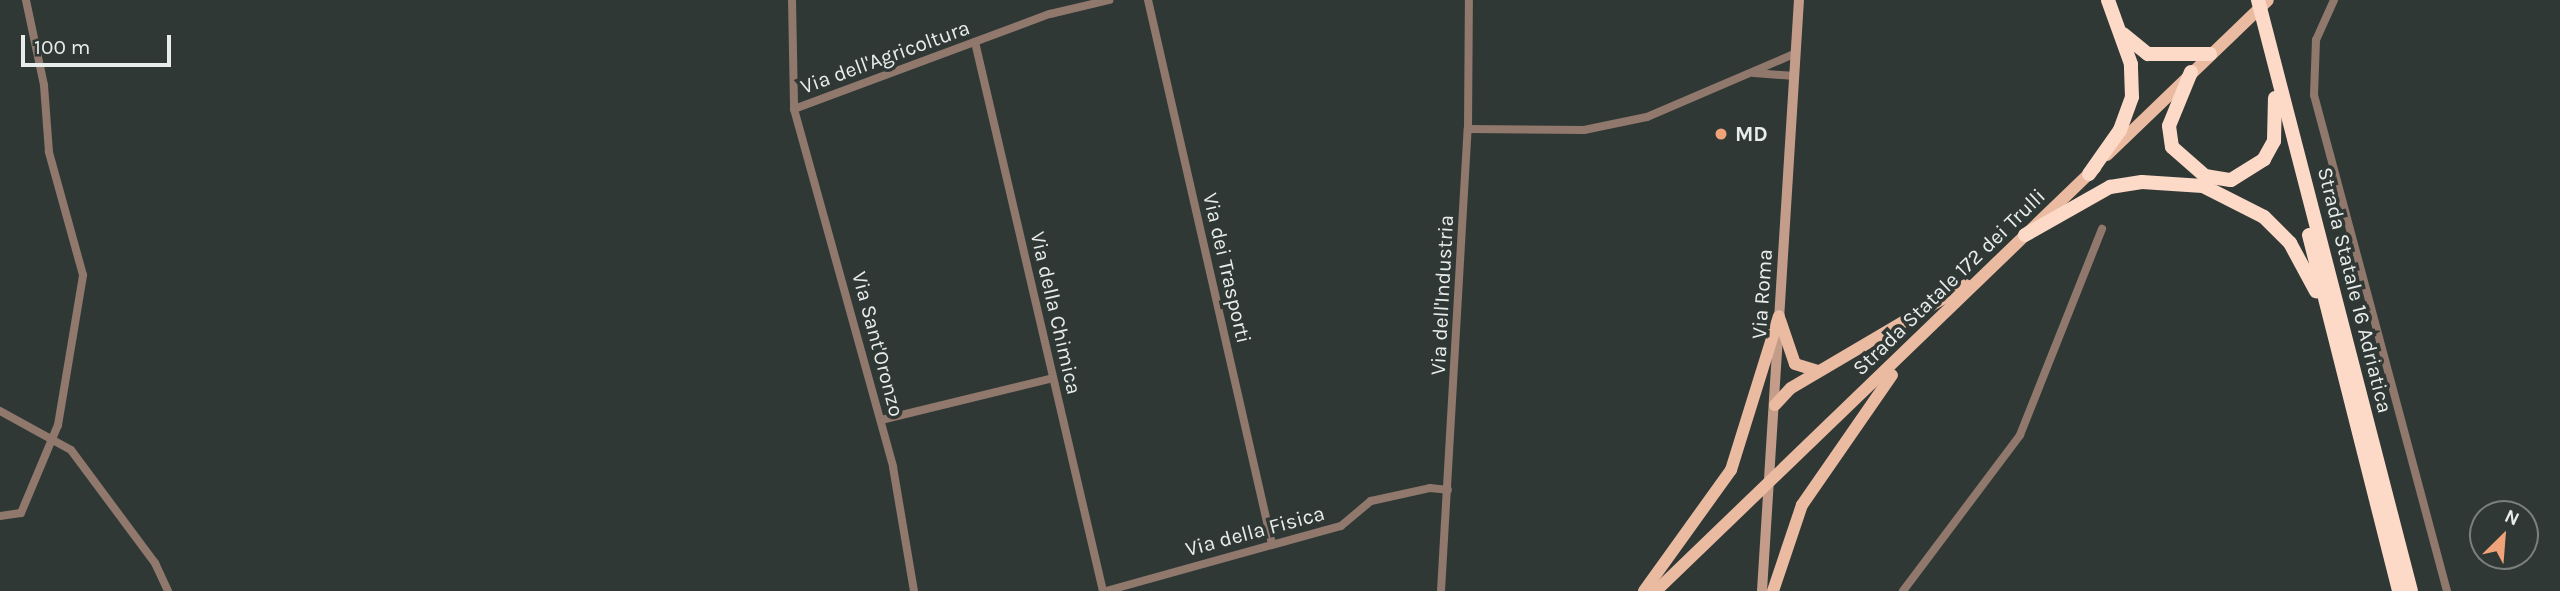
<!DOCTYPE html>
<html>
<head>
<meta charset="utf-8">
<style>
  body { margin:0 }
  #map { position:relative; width:2560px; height:591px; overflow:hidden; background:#303835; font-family:Karla,sans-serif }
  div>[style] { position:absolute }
  .street>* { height:8px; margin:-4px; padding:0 4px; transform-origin:4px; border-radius:4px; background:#90786c }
  .secondary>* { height:10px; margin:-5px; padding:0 5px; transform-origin:5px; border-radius:5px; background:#c39d8a }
  .primary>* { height:12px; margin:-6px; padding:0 6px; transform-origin:6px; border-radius:6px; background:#eabaa1 }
  .highway>* { height:14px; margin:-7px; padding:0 7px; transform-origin:7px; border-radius:7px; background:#fddac8 }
  .dots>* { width:19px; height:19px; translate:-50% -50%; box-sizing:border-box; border:4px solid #303835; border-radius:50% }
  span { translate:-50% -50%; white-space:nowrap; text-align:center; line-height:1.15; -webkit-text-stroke:7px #303835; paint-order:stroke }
  .street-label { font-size:21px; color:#e8edeb }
  .poi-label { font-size:21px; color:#e8edeb; font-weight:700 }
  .left { translate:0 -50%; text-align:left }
  .north { position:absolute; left:2469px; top:500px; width:70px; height:70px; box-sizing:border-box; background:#303835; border:2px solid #7a807e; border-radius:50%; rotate:25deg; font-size:19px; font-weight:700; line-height:28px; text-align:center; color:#e8edeb }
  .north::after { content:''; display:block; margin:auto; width:24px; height:32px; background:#f0a279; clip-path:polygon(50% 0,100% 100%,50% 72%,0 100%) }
  .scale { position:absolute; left:21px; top:35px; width:150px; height:32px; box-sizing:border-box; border:4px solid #e8edeb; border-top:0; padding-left:9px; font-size:21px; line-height:24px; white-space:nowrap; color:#e8edeb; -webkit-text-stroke:5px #303835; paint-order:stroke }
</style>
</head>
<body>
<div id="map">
  <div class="street">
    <div style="left:792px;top:0;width:109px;rotate:88.9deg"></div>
    <div style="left:794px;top:109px;width:371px;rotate:74.5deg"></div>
    <div style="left:893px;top:467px;width:126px;rotate:80.4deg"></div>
    <div style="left:1148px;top:0;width:558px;rotate:77.16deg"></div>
    <div style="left:2334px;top:0;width:44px;rotate:114.2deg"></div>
    <div style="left:2316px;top:40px;width:55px;rotate:92.1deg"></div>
    <div style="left:2314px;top:95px;width:514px;rotate:74.99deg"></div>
    <div style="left:975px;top:42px;width:564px;rotate:76.88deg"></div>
    <div style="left:1754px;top:73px;width:41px;rotate:4.2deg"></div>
    <div style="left:794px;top:109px;width:273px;rotate:-20.4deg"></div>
    <div style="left:1050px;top:14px;width:61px;rotate:-13.3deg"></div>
    <div style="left:1468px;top:129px;width:116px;rotate:0.5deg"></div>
    <div style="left:1584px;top:130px;width:64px;rotate:-11.7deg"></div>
    <div style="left:1647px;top:117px;width:162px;rotate:-23.2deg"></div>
    <div style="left:0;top:411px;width:81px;rotate:28.8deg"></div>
    <div style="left:71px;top:450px;width:141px;rotate:53.4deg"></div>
    <div style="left:155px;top:563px;width:31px;rotate:65deg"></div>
    <div style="left:881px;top:420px;width:177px;rotate:-13.7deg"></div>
    <div style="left:0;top:516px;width:21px;rotate:-8deg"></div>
    <div style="left:21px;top:513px;width:95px;rotate:-67.2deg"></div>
    <div style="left:58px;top:425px;width:152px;rotate:-80.5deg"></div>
    <div style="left:83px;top:275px;width:128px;rotate:-105.5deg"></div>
    <div style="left:49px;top:152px;width:67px;rotate:-94.3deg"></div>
    <div style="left:44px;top:85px;width:87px;rotate:-102deg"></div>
    <div style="left:1106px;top:591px;width:244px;rotate:-15.5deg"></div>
    <div style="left:1341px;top:526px;width:39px;rotate:-40deg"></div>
    <div style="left:1371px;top:501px;width:60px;rotate:-12.4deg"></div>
    <div style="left:1430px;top:488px;width:18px;rotate:6deg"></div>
    <div style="left:1441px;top:591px;width:463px;rotate:-86.7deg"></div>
    <div style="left:1468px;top:129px;width:129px;rotate:-89.6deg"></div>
    <div style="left:1903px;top:591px;width:195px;rotate:-53.1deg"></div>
    <div style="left:2020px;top:435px;width:222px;rotate:-68.3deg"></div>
  </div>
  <div class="secondary">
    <div style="left:1762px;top:591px;width:592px;rotate:-86.42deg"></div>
  </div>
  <div class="primary">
    <div style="left:2107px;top:155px;width:223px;rotate:-43.9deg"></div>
    <div style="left:1780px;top:320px;width:46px;rotate:71.2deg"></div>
    <div style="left:1795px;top:364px;width:24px;rotate:17deg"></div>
    <div style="left:1775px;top:405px;width:23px;rotate:-47deg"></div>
    <div style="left:1791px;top:388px;width:203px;rotate:-30.5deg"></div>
    <div style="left:1644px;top:591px;width:149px;rotate:-54.3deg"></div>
    <div style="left:1731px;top:470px;width:161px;rotate:-72.7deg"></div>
    <div style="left:1656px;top:591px;width:610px;rotate:-43.94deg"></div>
    <div style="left:1773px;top:591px;width:91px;rotate:-71.4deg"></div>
    <div style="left:1802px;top:505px;width:158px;rotate:-55.3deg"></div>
  </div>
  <div class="highway">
    <div style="left:2258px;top:0;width:610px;rotate:75.49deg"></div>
    <div style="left:2123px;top:34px;width:32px;rotate:39deg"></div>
    <div style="left:2148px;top:54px;width:62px"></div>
    <div style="left:2191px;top:72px;width:58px;rotate:112.2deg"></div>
    <div style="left:2169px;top:126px;width:21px;rotate:82deg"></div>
    <div style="left:2172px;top:147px;width:44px;rotate:41.3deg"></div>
    <div style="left:2205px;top:176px;width:26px;rotate:9deg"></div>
    <div style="left:2231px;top:180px;width:39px;rotate:-32deg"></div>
    <div style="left:2264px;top:159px;width:21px;rotate:-61deg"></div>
    <div style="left:2274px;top:141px;width:43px;rotate:-88.7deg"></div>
    <div style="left:2089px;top:174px;width:54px;rotate:-54.8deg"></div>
    <div style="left:2120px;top:130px;width:35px;rotate:-70deg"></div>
    <div style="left:2132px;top:97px;width:33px;rotate:-92deg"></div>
    <div style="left:2131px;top:64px;width:68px;rotate:-109.8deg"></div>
    <div style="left:2025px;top:235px;width:98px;rotate:-29.5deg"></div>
    <div style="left:2110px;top:187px;width:32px;rotate:-9deg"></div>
    <div style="left:2142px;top:182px;width:61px;rotate:3.8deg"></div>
    <div style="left:2203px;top:186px;width:68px;rotate:26.9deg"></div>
    <div style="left:2264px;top:217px;width:37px;rotate:45deg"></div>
    <div style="left:2290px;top:243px;width:55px;rotate:61.6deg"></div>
    <div style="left:2309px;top:235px;width:367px;rotate:75.8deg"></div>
  </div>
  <div class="dots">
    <div style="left:1721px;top:134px;background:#f0a279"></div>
  </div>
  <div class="street-label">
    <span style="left:885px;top:57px;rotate:-20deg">Via dell'Agricoltura</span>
    <span style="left:1227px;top:268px;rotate:77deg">Via dei Trasporti</span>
    <span style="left:1949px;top:282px;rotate:-44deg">Strada Statale 172 dei Trulli</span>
    <span style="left:2355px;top:290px;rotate:76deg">Strada Statale 16 Adriatica</span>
    <span style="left:1762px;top:294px;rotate:-86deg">Via Roma</span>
    <span style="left:1442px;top:295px;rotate:-87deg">Via dell'Industria</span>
    <span style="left:1056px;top:313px;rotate:77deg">Via della Chimica</span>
    <span style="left:878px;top:344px;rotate:75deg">Via Sant'Oronzo</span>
    <span style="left:1255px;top:531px;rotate:-15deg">Via della Fisica</span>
  </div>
  <div class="poi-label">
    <span class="left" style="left:1735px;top:134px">MD</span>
  </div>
  <div class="north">N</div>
  <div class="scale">100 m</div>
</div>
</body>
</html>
